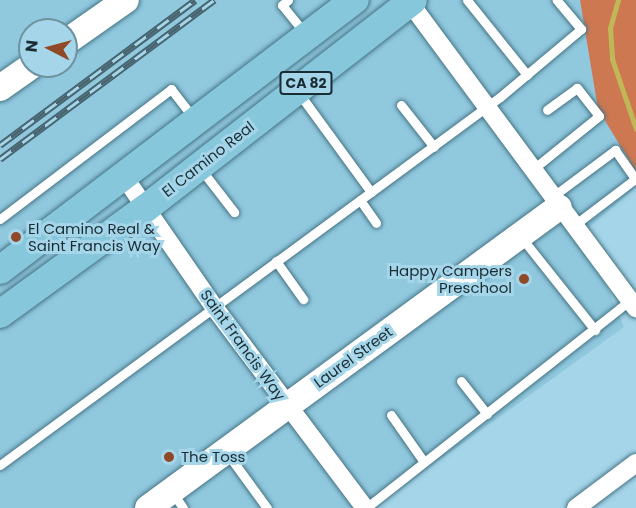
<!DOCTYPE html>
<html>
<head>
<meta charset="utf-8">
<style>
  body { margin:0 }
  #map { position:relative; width:636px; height:508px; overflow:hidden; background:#a5d5e8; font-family:Poppins,sans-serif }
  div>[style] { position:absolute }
  .built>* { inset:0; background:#90c8de }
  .forest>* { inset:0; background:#ce7852 }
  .stream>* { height:5px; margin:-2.5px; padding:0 2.5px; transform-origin:2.5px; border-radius:2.5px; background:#c0b757 }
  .roads { filter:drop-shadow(0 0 2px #467485) drop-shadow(0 0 2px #467485) }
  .lane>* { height:9px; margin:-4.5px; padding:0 4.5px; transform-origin:4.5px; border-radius:4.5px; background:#fff }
  .street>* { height:18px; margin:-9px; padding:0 9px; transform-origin:9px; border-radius:9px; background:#fff }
  .secondary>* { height:26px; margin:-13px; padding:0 13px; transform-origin:13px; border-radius:13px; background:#fff }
  .primary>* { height:28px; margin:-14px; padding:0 14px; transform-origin:14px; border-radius:14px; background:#86c7dc }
  .rail>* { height:7px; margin-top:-3.5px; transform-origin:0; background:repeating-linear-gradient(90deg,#a5d5e8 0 14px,#47646f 0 28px); box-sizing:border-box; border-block:2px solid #47646f }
  .dots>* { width:16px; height:16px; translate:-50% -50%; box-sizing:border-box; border:3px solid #a5d5e8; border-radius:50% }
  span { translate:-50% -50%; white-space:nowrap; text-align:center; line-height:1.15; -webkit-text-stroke:6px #a5d5e8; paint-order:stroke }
  .shield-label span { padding:2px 4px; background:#a5d5e8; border:2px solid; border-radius:4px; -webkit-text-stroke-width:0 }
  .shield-label { font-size:14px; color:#1a2d35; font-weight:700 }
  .street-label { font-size:15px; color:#1a2d35 }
  .poi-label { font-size:15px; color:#1a2d35 }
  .left { translate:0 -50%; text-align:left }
  .right { translate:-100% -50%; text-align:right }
  .north { position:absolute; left:18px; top:18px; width:60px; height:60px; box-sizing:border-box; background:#a5d5e8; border:2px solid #6d92a0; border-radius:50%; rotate:276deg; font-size:16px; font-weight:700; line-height:24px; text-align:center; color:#1a2d35 }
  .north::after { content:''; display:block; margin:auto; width:21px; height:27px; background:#904826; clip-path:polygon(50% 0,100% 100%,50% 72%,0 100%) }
</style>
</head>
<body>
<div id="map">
  <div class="built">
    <div style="clip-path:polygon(evenodd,0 0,636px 0,636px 187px,584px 232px,624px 327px,373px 508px,0 508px,0 0,30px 30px,66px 30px,66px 66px,30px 66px,30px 30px)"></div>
  </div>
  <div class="forest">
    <div style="clip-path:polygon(580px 0,636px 0,636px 172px,598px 109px)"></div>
  </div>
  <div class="stream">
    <div style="left:618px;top:0;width:29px;rotate:106deg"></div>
    <div style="left:610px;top:28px;width:31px;rotate:86deg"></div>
    <div style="left:612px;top:59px;width:74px;rotate:71.1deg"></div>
  </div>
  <div class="roads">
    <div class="lane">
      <div style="left:288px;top:0;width:8px;rotate:140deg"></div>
      <div style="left:282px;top:5px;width:36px;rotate:51deg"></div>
      <div style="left:467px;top:0;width:96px;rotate:51.3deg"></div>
      <div style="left:298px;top:92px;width:124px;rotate:53.9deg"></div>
      <div style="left:401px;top:105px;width:53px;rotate:51.8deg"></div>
      <div style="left:200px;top:168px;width:56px;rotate:52.3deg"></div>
      <div style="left:532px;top:170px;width:86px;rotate:-38.9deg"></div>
      <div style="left:599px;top:116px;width:36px;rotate:-128deg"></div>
      <div style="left:577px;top:88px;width:37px;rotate:144deg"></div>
      <div style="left:552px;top:197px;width:79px;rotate:-36.7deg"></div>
      <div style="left:615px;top:150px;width:35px;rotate:55deg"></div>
      <div style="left:635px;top:179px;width:78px;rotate:142.8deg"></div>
      <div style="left:360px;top:200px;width:28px;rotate:55deg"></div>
      <div style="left:0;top:219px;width:215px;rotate:-37.2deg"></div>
      <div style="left:171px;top:89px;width:37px;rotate:52deg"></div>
      <div style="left:521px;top:237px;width:119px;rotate:51.5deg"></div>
      <div style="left:276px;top:261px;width:47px;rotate:54.6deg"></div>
      <div style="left:461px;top:381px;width:42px;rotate:51.8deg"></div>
      <div style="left:391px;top:415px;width:57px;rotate:54.9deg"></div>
      <div style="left:227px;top:453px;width:68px;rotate:54deg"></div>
      <div style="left:0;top:465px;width:621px;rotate:-36.35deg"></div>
      <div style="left:500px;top:97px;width:106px;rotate:-40deg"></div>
      <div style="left:581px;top:29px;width:38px;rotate:-130deg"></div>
      <div style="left:173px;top:493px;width:18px;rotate:56deg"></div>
      <div style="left:366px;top:508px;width:333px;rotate:-38.2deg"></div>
    </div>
    <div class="street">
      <div style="left:410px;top:3px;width:380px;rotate:53.5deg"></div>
      <div style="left:125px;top:178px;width:157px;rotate:55.4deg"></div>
      <div style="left:214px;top:307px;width:251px;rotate:53.1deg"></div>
      <div style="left:576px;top:508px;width:75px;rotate:-36.9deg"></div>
    </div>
    <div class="secondary">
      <div style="left:66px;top:42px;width:73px;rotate:-35deg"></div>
      <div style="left:0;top:88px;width:39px;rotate:-35deg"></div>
      <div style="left:148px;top:508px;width:509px;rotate:-36.22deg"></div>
    </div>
    <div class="primary">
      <div style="left:0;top:270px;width:446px;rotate:-37.3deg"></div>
      <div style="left:0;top:314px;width:180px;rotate:-36deg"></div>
      <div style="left:146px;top:208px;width:338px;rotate:-37.9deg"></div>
    </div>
  </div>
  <div class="rail">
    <div style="left:0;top:145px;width:243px;rotate:-36.6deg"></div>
    <div style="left:0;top:159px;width:267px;rotate:-36.6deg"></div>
  </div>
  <div class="dots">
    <div style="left:16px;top:237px;background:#904826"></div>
    <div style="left:524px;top:279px;background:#904826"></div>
    <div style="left:169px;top:457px;background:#904826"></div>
  </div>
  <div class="shield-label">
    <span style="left:306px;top:83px">CA 82</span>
  </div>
  <div class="street-label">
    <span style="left:208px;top:159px;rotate:-38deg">El Camino Real</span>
    <span style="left:243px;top:345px;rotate:54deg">Saint Francis Way</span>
    <span style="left:353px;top:357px;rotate:-36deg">Laurel Street</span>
  </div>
  <div class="poi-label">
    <span class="left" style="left:28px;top:237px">El Camino Real &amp;<br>Saint Francis Way</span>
    <span class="right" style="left:512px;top:279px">Happy Campers<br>Preschool</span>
    <span class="left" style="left:181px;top:457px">The Toss</span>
  </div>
  <div class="north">N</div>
</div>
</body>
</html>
